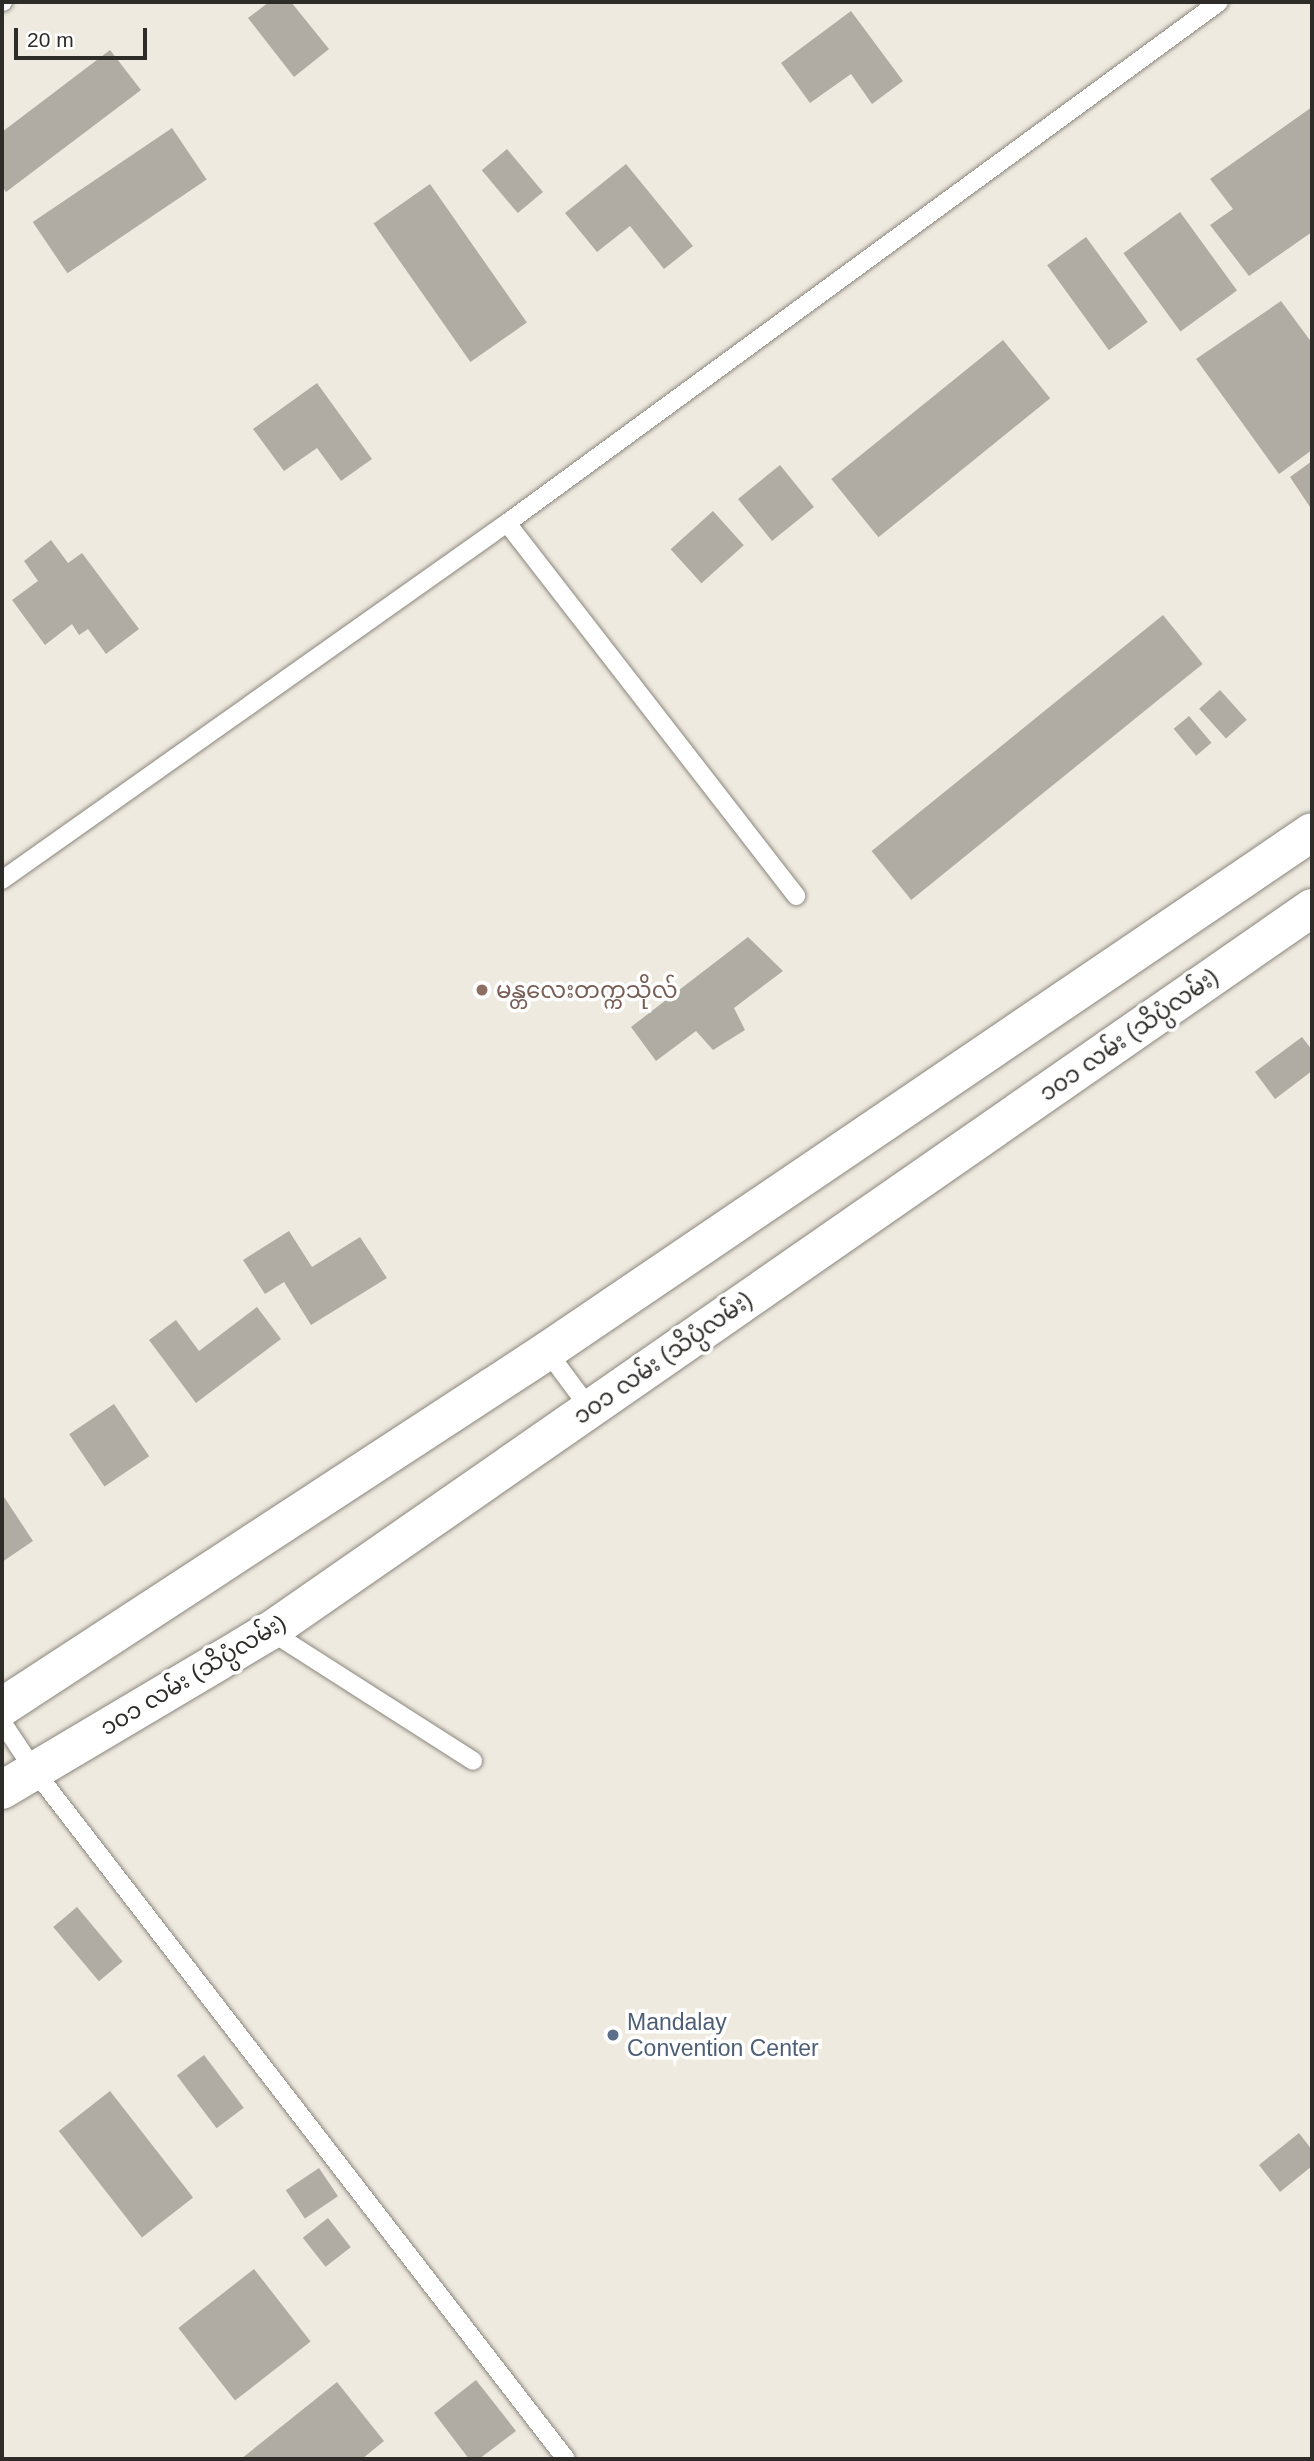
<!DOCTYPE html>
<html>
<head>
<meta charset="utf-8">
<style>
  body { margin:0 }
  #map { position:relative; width:1314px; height:2461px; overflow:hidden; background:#efeae0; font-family:Helvetica,"Noto Sans Myanmar",sans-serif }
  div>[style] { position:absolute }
  .building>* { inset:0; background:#b1aca3; transform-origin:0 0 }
  .roads { filter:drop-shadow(0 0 2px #8b867d) drop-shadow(0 0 2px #8b867d) }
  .service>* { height:18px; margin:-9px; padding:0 9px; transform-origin:9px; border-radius:9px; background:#fff }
  .primary>* { height:38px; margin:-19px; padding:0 19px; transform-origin:19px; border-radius:19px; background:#fff }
  .dots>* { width:19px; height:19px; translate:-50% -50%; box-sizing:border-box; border:4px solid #fff; border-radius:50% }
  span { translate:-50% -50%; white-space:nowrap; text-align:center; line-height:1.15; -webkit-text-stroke:7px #fff; paint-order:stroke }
  .education-label { font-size:23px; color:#785e54 }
  .left { translate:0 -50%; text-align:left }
  .street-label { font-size:23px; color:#2e2c28 }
  .service-label { font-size:23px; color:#4e5e75 }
  .frame { position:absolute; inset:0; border:4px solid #2e2c28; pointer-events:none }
  .scale { position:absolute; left:14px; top:28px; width:133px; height:32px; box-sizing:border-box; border:4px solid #2e2c28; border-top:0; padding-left:9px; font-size:21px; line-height:24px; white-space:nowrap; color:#2e2c28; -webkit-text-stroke:5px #fff; paint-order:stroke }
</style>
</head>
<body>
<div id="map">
  <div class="building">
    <div style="clip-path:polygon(269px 2px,291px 2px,329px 49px,294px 77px,248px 18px)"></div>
    <div style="clip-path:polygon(851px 11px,903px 81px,872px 104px,851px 74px,810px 103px,781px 63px)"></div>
    <div style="clip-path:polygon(110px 50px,141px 90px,6px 192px,2px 186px,2px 132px)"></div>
    <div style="clip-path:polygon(1312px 107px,1312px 232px,1249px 276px,1210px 225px,1233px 209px,1210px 179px)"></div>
    <div style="left:172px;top:128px;width:62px;height:168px;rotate:56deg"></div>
    <div style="left:507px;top:149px;width:56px;height:33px;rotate:50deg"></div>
    <div style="clip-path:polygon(626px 164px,693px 246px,664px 269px,630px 226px,597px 252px,565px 213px)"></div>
    <div style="left:430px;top:184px;width:169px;height:69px;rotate:55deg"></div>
    <div style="left:1180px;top:212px;width:97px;height:70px;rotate:54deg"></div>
    <div style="left:1086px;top:237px;width:105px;height:48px;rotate:54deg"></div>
    <div style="clip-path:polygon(1281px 301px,1312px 343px,1312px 450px,1279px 474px,1196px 359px)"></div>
    <div style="left:1003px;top:340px;width:75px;height:221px;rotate:51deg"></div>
    <div style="clip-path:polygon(317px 383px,372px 459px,341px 481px,317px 448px,284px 471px,253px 429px)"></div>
    <div style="clip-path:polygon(1312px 461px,1312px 510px,1290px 477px)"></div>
    <div style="left:780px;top:465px;width:54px;height:54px;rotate:51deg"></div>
    <div style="left:713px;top:511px;width:46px;height:57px;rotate:48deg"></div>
    <div style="clip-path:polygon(51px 540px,68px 563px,82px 553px,139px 629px,106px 654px,88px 629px,79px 635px,72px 624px,45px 645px,12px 600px,38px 581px,24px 561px)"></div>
    <div style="left:1163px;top:615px;width:63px;height:375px;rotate:51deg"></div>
    <div style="left:1220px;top:690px;width:40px;height:28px;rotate:48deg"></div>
    <div style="left:1189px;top:716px;width:35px;height:20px;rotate:50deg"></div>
    <div style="clip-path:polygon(748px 937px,783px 971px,734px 1008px,745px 1030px,713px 1050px,696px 1031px,656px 1061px,631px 1027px)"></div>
    <div style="clip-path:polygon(1302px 1037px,1312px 1050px,1312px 1071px,1275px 1099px,1255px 1072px)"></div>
    <div style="clip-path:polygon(289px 1231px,312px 1267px,360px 1237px,387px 1278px,311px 1325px,284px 1282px,265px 1294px,243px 1260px)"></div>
    <div style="clip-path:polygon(257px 1307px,281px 1339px,196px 1403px,149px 1340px,176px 1320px,199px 1351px)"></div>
    <div style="left:114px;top:1404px;width:63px;height:54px;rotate:56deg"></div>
    <div style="clip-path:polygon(2px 1494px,33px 1541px,2px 1562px)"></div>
    <div style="left:77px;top:1907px;width:71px;height:31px;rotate:50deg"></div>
    <div style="left:204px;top:2055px;width:66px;height:34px;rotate:53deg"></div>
    <div style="left:110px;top:2091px;width:135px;height:65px;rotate:52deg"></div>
    <div style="clip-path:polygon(1299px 2133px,1312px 2150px,1312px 2166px,1280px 2192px,1259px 2165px)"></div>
    <div style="left:319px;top:2168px;width:34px;height:40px;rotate:56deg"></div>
    <div style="left:328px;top:2218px;width:37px;height:32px;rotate:52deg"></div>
    <div style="left:254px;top:2269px;width:92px;height:96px;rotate:52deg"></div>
    <div style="clip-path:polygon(476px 2380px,516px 2431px,479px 2459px,469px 2459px,434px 2413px)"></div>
    <div style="clip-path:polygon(337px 2382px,384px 2441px,362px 2459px,241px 2459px)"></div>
  </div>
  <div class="roads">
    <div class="service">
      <div style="left:2px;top:2px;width:1px"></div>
      <div style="left:507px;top:523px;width:472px;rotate:52.2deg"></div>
      <div style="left:2px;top:880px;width:618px;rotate:-35.26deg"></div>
      <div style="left:507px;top:523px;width:882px;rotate:-36.19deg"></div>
      <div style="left:547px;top:1351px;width:72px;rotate:53.4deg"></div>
      <div style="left:270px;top:1631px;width:241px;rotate:32.6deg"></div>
      <div style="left:2px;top:1722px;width:58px;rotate:56.3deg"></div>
      <div style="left:34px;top:1770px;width:870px;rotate:52.33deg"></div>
    </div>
    <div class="primary">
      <div style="left:2px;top:1707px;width:651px;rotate:-33.15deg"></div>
      <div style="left:547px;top:1351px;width:924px;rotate:-34.15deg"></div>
      <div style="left:2px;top:1790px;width:312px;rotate:-30.7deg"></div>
      <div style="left:270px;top:1631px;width:1268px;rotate:-34.76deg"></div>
    </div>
  </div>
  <div class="dots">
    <div style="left:482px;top:990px;background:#8d6e63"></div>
    <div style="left:613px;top:2035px;background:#5c6f8a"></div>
  </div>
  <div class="education-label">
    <span class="left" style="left:496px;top:990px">မန္တလေးတက္ကသိုလ်</span>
  </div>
  <div class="street-label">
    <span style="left:1129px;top:1035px;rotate:-35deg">၁၀၁ လမ်း (သိပ္ပံလမ်း)</span>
    <span style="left:663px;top:1358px;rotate:-35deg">၁၀၁ လမ်း (သိပ္ပံလမ်း)</span>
    <span style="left:193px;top:1675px;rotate:-31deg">၁၀၁ လမ်း (သိပ္ပံလမ်း)</span>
  </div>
  <div class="service-label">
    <span class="left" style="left:627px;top:2035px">Mandalay<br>Convention Center</span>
  </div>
  <div class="frame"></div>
  <div class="scale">20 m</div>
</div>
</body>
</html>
